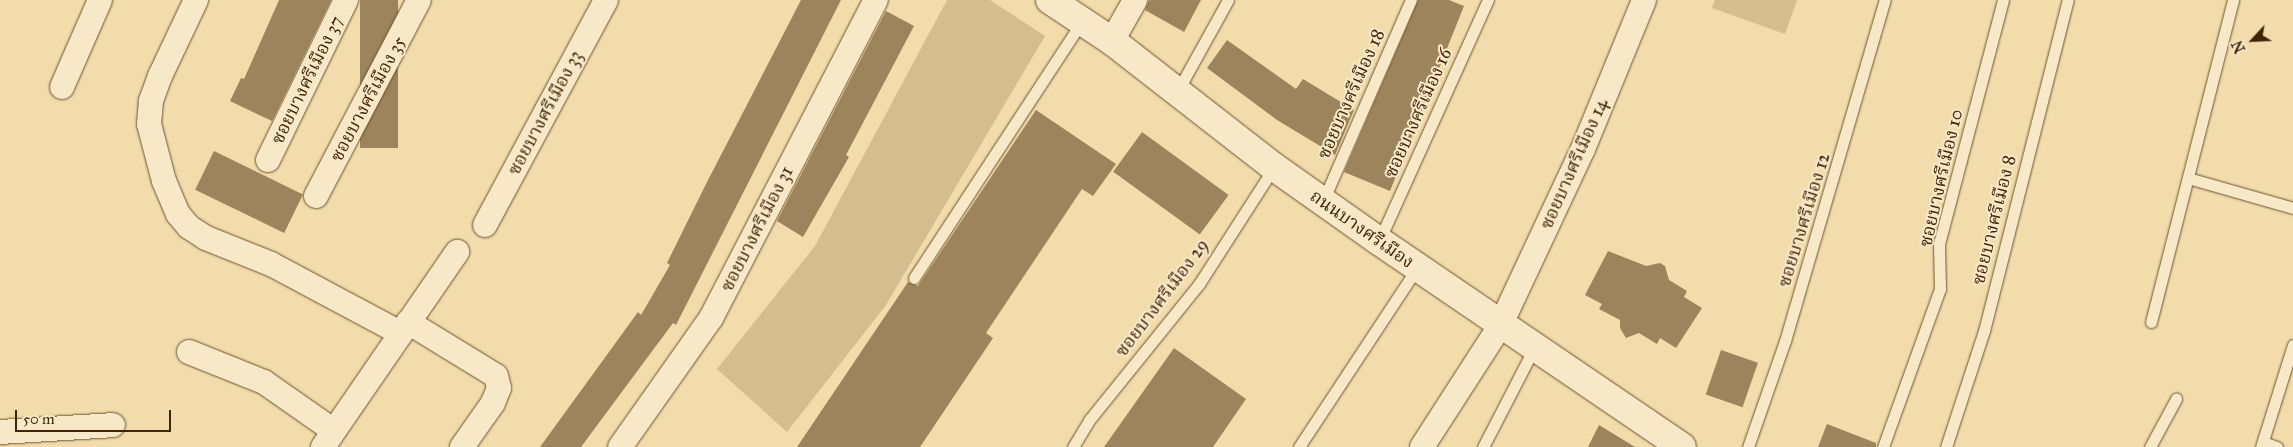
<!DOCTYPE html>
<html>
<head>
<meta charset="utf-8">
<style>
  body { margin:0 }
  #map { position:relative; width:2293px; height:447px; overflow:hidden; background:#f2dcab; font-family:"IM FELL Great Primer","Noto Serif Thai",serif }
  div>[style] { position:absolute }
  .green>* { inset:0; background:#d4bd8f }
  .building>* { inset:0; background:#9d845c; transform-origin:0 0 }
  .roads { filter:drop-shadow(0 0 1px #6c5230) drop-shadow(0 0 1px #6c5230) }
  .lane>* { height:11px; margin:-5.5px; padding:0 5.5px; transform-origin:5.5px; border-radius:5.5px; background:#f7e8c8 }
  .street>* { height:24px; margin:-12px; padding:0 12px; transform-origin:12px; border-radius:12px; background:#f7e8c8 }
  .secondary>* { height:28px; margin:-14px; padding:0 14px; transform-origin:14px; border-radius:14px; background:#f7e8c8 }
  span { translate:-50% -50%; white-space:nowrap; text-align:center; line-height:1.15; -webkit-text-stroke:4px #f7e8c8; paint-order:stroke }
  .street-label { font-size:18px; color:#402407 }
  .north { position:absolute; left:2228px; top:15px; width:50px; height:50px; -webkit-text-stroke:4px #f7e8c8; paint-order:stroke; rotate:245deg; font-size:14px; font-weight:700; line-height:20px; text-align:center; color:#402407 }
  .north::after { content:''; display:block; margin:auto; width:18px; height:22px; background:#402407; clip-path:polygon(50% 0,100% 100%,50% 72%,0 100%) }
  .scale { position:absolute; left:15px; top:410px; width:156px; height:22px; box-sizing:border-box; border:2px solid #402407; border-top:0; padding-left:6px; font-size:15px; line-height:18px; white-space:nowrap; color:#402407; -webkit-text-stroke:4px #f7e8c8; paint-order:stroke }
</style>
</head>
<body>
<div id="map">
  <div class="green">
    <div style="clip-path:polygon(947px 0,990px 0,1045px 36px,886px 305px,787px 432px,717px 369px,815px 246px)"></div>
    <div style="clip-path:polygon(1715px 0,1797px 0,1785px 34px,1712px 8px)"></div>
  </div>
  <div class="building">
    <div style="clip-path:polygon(279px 0,331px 0,272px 121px,230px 101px,241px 78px,244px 79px)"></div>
    <div style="left:360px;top:0;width:38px;height:148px"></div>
    <div style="clip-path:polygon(801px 0,841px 0,676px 325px,673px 323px,581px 447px,540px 447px,638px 312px,641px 315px,670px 265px,667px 263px,706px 184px)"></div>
    <div style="clip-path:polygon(1149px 0,1201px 0,1184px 32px,1145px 10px)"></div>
    <div style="clip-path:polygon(1418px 0,1449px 0,1464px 6px,1390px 191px,1344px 172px)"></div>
    <div style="clip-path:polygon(886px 11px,914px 26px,846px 155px,849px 157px,803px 237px,777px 221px)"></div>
    <div style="clip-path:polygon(1227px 40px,1296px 89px,1303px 79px,1354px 110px,1335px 155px,1277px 120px,1207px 68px)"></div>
    <div style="clip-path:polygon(1036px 110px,1116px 164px,1093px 196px,1082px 189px,986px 333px,993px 338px,920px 447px,797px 447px,908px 282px,918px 286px)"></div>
    <div style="left:1142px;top:132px;width:107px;height:49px;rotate:36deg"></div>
    <div style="left:214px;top:151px;width:99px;height:43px;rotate:26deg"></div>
    <div style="clip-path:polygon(1608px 251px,1646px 266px,1660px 263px,1665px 266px,1669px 280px,1687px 291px,1684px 297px,1702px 308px,1676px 348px,1660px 338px,1657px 344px,1639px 333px,1626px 338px,1620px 328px,1620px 320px,1599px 309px,1602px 304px,1585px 295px)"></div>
    <div style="clip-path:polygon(1174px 348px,1246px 399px,1213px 447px,1104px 447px)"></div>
    <div style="left:1721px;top:350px;width:39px;height:47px;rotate:19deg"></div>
    <div style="clip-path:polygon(1827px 424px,1876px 443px,1876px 447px,1818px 447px)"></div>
    <div style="clip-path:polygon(1599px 425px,1635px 447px,1588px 447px)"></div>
  </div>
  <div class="roads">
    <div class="lane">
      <div style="left:1177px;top:92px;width:105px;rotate:-61deg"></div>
      <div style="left:2188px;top:178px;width:109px;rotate:15.9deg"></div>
      <div style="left:1323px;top:201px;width:219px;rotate:-66.4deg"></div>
      <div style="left:1379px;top:241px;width:265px;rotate:-65.7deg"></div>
      <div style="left:914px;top:278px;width:307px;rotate:-56.8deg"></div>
      <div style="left:2151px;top:322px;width:332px;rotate:-75.7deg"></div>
      <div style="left:2263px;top:442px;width:15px;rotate:20deg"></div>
      <div style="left:1073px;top:447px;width:33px;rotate:-59deg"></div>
      <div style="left:1090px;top:419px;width:174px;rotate:-51.1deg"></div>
      <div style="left:1199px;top:284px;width:139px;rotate:-57.3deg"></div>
      <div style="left:1299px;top:447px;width:214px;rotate:-56.6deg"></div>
      <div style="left:1483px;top:447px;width:111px;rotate:-62.7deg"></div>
      <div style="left:1748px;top:447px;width:112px;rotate:-70.8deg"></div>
      <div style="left:1785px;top:341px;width:355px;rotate:-73.7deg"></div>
      <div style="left:1883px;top:447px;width:168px;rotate:-70.2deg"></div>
      <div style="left:1940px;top:289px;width:45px;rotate:-91.3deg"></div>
      <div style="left:1939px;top:244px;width:252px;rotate:-75.3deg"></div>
      <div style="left:1946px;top:447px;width:122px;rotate:-71.9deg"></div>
      <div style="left:1984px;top:331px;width:341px;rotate:-75.8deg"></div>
      <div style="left:2150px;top:447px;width:55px;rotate:-61.6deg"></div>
      <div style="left:2261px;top:447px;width:107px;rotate:-72.6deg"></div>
    </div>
    <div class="street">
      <div style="left:196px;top:0;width:84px;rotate:115.3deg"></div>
      <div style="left:160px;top:76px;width:27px;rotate:110deg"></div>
      <div style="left:151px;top:101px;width:23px;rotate:95deg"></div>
      <div style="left:149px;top:124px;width:59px;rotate:75.3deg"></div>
      <div style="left:164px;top:181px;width:36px;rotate:67deg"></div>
      <div style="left:178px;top:214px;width:17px;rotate:50deg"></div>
      <div style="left:189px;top:227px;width:20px;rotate:33deg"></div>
      <div style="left:206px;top:238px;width:70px;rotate:21.8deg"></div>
      <div style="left:271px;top:264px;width:146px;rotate:28.1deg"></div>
      <div style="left:1112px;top:41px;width:47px;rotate:-60.7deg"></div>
      <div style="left:62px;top:87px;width:95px;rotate:-66.4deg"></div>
      <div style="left:268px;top:160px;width:178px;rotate:-64deg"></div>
      <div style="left:316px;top:196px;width:221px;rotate:-62.3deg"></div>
      <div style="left:485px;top:225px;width:255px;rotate:-61.7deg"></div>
      <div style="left:408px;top:322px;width:103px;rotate:31.5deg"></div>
      <div style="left:496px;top:376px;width:12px;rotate:76deg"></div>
      <div style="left:499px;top:388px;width:16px;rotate:112deg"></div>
      <div style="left:493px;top:403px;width:54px;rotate:125.2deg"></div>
      <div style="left:189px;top:352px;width:81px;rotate:21.8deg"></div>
      <div style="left:264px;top:382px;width:85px;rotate:35deg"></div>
      <div style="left:0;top:432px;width:113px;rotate:-3.5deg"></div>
      <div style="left:323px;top:447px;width:237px;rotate:-55.5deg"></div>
      <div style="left:620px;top:447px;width:158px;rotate:-54.8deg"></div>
      <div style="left:711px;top:318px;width:358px;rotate:-62.6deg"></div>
      <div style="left:1422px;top:447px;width:144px;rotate:-57.2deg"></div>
      <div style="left:1500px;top:326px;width:195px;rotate:-64.9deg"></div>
      <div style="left:1583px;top:149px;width:161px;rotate:-67.7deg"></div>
    </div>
    <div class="secondary">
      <div style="left:1050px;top:0;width:74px;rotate:33.5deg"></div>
      <div style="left:1112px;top:41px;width:205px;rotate:37.9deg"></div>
      <div style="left:1274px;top:167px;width:128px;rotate:35.2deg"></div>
      <div style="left:1379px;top:241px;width:366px;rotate:34.2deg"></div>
    </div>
  </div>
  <div class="street-label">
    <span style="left:307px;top:80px;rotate:-64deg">ซอยบางศรีเมือง 37</span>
    <span style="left:1351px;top:94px;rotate:-66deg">ซอยบางศรีเมือง 18</span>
    <span style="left:368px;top:99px;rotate:-62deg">ซอยบางศรีเมือง 35</span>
    <span style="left:545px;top:113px;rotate:-62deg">ซอยบางศรีเมือง 33</span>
    <span style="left:1418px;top:113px;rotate:-66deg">ซอยบางศรีเมือง 16</span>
    <span style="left:1574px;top:164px;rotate:-66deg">ซอยบางศรีเมือง 14</span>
    <span style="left:1941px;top:178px;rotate:-77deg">ซอยบางศรีเมือง 10</span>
    <span style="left:1804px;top:220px;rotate:-73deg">ซอยบางศรีเมือง 12</span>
    <span style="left:1994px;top:220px;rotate:-76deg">ซอยบางศรีเมือง 8</span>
    <span style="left:757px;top:229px;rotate:-63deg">ซอยบางศรีเมือง 31</span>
    <span style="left:1362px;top:229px;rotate:35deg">ถนนบางศรีเมือง</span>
    <span style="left:1162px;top:298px;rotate:-53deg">ซอยบางศรีเมือง 29</span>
  </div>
  <div class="north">N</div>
  <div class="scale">50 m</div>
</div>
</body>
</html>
